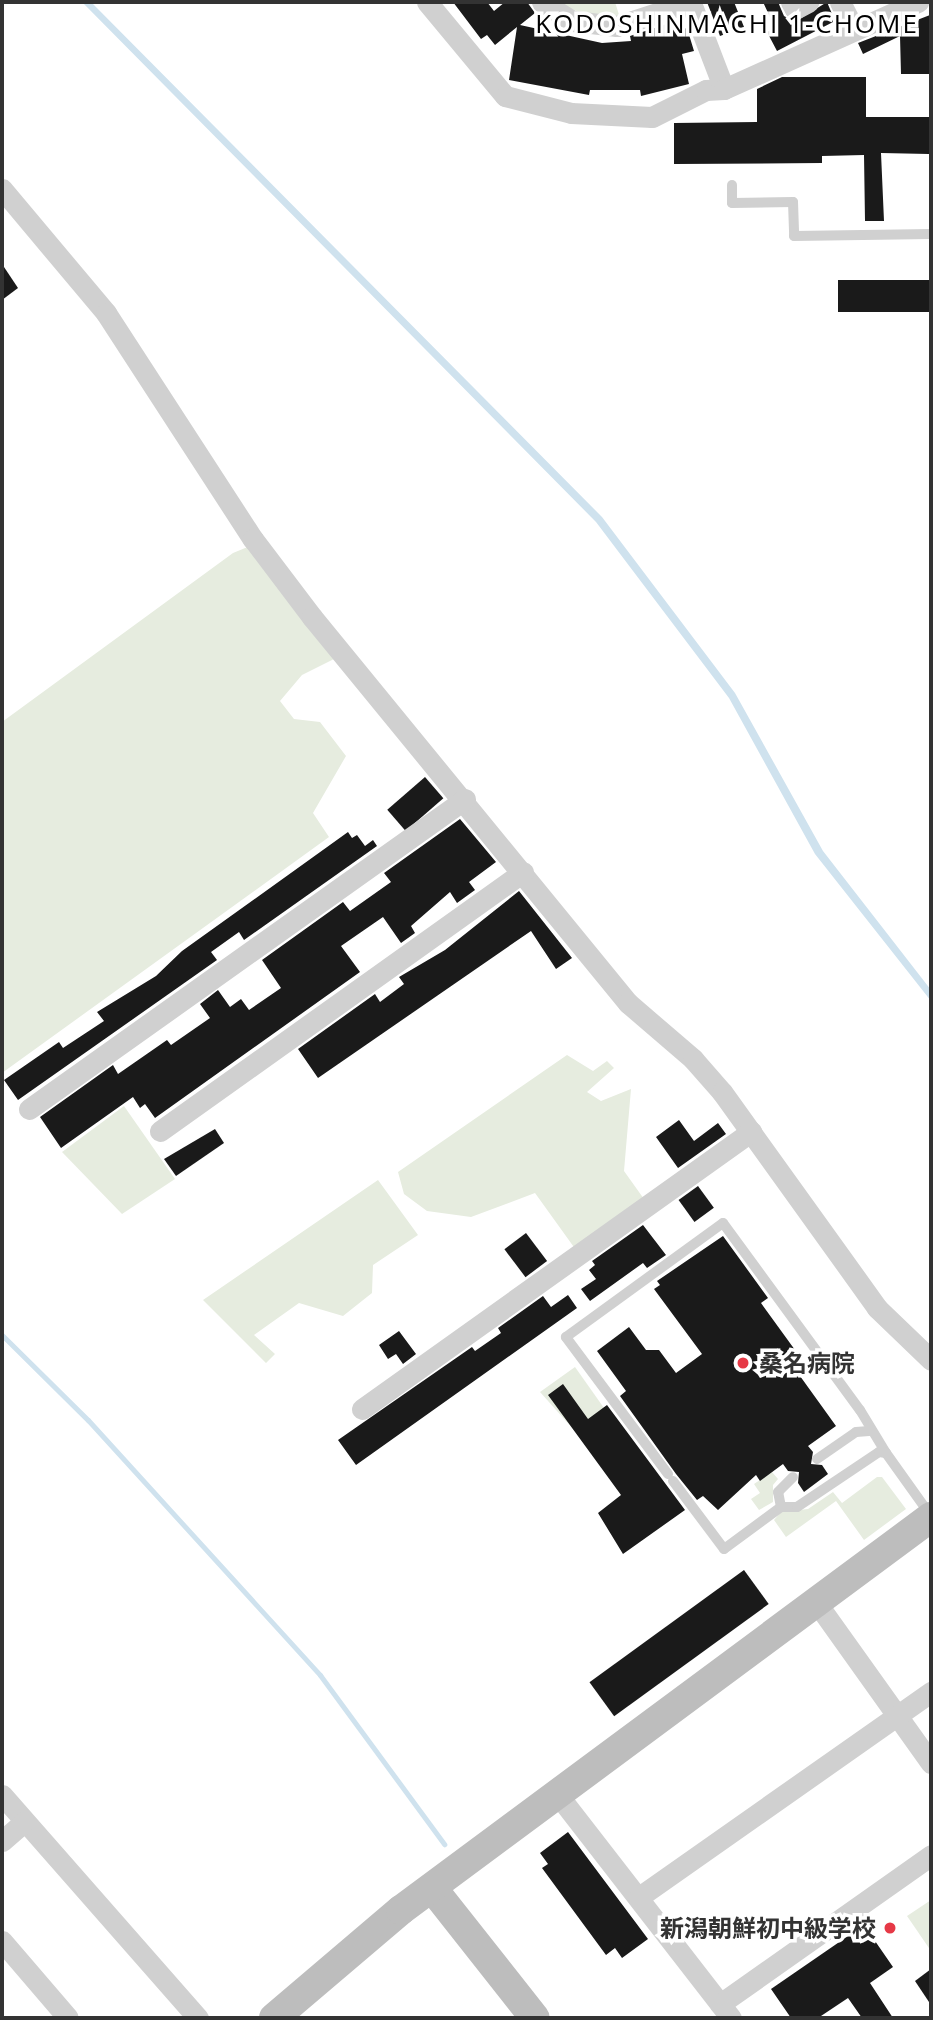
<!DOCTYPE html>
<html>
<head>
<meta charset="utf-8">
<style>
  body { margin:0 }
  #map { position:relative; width:933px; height:2020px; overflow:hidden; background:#fff; font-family:"Open Sans","Noto Sans JP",sans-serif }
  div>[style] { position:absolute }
  .green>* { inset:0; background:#e6ecdf }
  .water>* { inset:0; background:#cfe2ee }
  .stream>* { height:5px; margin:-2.5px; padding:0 2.5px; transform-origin:2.5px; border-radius:2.5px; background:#cfe2ee }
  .building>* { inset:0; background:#1a1a1a; transform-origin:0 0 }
  .lane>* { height:10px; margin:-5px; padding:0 5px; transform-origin:5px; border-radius:5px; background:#d0d0d0 }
  .street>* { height:21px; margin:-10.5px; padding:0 10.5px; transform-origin:10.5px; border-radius:10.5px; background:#d0d0d0 }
  .secondary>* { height:30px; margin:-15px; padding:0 15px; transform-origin:15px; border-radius:15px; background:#bdbdbd }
  .dots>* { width:19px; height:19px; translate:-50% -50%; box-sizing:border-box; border:4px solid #fff; border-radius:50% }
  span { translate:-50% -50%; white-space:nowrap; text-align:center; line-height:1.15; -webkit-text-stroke:7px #fff; paint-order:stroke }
  .poi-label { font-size:24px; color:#333; font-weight:700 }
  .left { translate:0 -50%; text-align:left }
  .right { translate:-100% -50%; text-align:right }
  .neighbourhood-label { font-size:26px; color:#000; letter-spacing:2px }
  .frame { position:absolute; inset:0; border:4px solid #333; pointer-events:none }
</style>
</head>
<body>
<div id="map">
  <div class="green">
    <div style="clip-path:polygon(554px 2px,615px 2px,620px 18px,594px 18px)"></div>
    <div style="clip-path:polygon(250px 546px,336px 658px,302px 675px,280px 701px,294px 719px,320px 722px,346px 756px,313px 813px,329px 837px,2px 1073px,2px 722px,233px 553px)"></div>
    <div style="clip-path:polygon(567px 1055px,593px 1071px,607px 1061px,614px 1068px,587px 1092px,601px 1101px,631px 1089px,624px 1171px,644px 1199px,576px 1250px,535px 1193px,471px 1217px,427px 1211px,404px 1194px,398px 1172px)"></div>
    <div style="clip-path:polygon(124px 1106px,175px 1179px,122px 1214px,62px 1152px)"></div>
    <div style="clip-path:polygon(378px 1180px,418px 1235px,373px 1265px,372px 1293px,343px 1316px,299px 1303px,254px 1335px,275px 1354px,266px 1363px,203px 1300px)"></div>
    <div style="clip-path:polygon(575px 1367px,604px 1408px,574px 1430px,540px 1392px)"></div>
    <div style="clip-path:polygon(772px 1472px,778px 1479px,773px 1485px,773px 1502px,759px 1510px,751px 1499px,760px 1493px,754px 1484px)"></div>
    <div style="clip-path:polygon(877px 1477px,882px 1477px,906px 1509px,864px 1540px,836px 1501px,786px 1537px,774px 1520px,781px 1512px,808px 1509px,833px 1492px,842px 1503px)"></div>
    <div style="clip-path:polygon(931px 1900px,931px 1951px,907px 1916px)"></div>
  </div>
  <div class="water">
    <div style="clip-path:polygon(82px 2px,91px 2px,602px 517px,735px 693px,823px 851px,931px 990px,931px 1001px,815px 854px,729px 698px,596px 522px)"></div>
  </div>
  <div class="stream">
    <div style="left:2px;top:1335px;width:121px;rotate:44.7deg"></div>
    <div style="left:88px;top:1420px;width:345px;rotate:47.7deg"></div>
    <div style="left:320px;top:1675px;width:210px;rotate:53.7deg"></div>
  </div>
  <div class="building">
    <div style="clip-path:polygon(453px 2px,487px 2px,494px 11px,505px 2px,527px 2px,535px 13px,520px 25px,602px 43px,631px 41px,630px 36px,673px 22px,676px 31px,687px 28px,694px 51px,682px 54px,689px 84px,641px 96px,640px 90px,590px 90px,589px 95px,509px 80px,517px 27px,495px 45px,487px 35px,481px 39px)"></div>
    <div style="clip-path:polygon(707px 2px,734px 2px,744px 27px,720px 36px)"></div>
    <div style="clip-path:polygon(763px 2px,778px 2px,784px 16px,795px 22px,827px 2px,835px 21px,777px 51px,767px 32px,775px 28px)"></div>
    <div style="clip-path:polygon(930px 15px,931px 74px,901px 74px,900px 36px,863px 54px,858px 43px)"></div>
    <div style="clip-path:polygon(782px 77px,866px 77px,866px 117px,929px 117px,929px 154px,881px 153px,884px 221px,865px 221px,864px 155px,822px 156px,822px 163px,674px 164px,674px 123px,757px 122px,757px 89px)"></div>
    <div style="clip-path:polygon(2px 264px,18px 288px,2px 300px)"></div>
    <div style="left:931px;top:280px;width:32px;height:93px;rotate:90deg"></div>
    <div style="left:425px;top:777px;width:28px;height:50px;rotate:49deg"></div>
    <div style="clip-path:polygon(460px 819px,496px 862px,469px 882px,475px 890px,457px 903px,450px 892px,411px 926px,415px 933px,401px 943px,383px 917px,341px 946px,360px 972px,155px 1118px,145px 1104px,140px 1108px,133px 1097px,61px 1148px,40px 1117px,113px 1065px,118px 1074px,167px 1040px,171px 1045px,210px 1018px,200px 1004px,218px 990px,230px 1007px,241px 999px,249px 1010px,281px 988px,262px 960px,343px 902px,350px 911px,391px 882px,384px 873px)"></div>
    <div style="clip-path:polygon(348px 832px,352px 838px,357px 835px,365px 846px,373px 840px,377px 846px,244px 940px,239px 932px,211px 952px,217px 960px,18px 1100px,4px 1080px,59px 1042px,63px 1048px,104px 1021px,97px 1012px,156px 976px,182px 951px)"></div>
    <div style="clip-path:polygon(519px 891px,572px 958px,556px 969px,531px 931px,318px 1078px,298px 1049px,375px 994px,380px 1002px,404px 984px,399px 977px,445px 950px)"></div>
    <div style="clip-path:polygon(679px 1120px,694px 1141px,718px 1123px,726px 1134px,678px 1168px,656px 1137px)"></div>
    <div style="clip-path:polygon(215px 1129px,224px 1143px,176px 1176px,164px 1159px)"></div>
    <div style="left:698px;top:1186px;width:27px;height:24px;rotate:54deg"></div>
    <div style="clip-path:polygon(643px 1225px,666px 1255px,647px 1268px,643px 1263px,590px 1301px,581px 1289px,596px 1279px,589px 1270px,595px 1265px,592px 1261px)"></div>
    <div style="left:526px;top:1233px;width:35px;height:27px;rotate:53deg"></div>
    <div style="clip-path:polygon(723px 1236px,768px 1298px,761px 1303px,795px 1350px,790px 1353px,805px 1373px,800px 1376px,836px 1426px,808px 1446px,813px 1452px,811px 1464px,822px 1465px,828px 1474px,804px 1492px,798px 1483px,799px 1472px,788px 1471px,783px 1464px,760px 1481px,756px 1475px,718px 1510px,703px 1496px,697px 1500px,676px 1474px,620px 1396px,626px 1391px,597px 1351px,629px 1327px,646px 1350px,659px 1350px,676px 1373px,702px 1354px,654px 1289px,660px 1285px,657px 1281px)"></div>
    <div style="clip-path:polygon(568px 1295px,577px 1308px,356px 1465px,338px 1440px,472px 1347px,475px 1351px,501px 1333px,498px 1328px,543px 1296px,551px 1307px)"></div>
    <div style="clip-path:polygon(399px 1331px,416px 1354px,403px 1364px,396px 1354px,388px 1359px,379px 1345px)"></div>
    <div style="clip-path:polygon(563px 1384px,588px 1419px,607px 1405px,685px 1510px,623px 1554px,598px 1513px,621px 1495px,548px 1395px)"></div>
    <div style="left:744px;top:1570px;width:42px;height:191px;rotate:54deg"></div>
    <div style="clip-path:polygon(568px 1832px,648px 1939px,622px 1958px,615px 1948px,606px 1955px,542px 1868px,548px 1864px,540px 1853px)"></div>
    <div style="clip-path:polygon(864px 1925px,893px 1967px,870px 1983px,893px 2018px,862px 2018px,848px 1998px,818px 2018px,791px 2018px,771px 1989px)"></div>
    <div style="clip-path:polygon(931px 1969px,931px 2005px,915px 1981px)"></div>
  </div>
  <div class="lane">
    <div style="left:732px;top:185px;width:18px;rotate:90deg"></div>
    <div style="left:732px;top:203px;width:61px;rotate:-0.9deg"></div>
    <div style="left:793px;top:202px;width:34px;rotate:88deg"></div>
    <div style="left:794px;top:236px;width:137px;rotate:-0.8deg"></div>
    <div style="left:817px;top:1459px;width:47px;rotate:-34.7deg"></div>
    <div style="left:856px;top:1432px;width:13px;rotate:-4deg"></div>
    <div style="left:668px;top:1474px;width:171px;rotate:-126.7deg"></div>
    <div style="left:566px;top:1337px;width:194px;rotate:-36deg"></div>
    <div style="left:723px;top:1223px;width:232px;rotate:53.8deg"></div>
    <div style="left:860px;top:1410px;width:50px;rotate:58.8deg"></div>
    <div style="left:673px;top:1481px;width:85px;rotate:53.1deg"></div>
    <div style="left:724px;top:1549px;width:71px;rotate:-36.4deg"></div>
    <div style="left:781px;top:1507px;width:16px"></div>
    <div style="left:797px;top:1507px;width:99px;rotate:-33.9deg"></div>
    <div style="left:879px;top:1452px;width:7px;rotate:8deg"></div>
    <div style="left:886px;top:1453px;width:77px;rotate:54.5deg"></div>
    <div style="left:781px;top:1507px;width:15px;rotate:-101deg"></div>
    <div style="left:778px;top:1492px;width:21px;rotate:-45deg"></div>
  </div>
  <div class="street">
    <div style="left:427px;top:2px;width:122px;rotate:50.3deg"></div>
    <div style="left:505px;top:96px;width:68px;rotate:14.4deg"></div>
    <div style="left:571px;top:113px;width:81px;rotate:2.8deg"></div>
    <div style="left:652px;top:117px;width:60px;rotate:-26.6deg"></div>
    <div style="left:706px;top:90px;width:18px;rotate:-3deg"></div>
    <div style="left:724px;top:89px;width:92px;rotate:-111deg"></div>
    <div style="left:542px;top:2px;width:36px;rotate:32deg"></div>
    <div style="left:573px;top:21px;width:44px;rotate:6.5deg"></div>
    <div style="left:617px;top:26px;width:78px;rotate:-18deg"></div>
    <div style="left:791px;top:2px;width:8px;rotate:60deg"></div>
    <div style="left:795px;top:9px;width:15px;rotate:-28deg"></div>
    <div style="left:840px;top:2px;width:31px;rotate:63deg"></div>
    <div style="left:724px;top:89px;width:213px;rotate:-24.2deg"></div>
    <div style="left:2px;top:189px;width:162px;rotate:50deg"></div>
    <div style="left:106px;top:313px;width:270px;rotate:57deg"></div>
    <div style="left:253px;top:539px;width:98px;rotate:52.9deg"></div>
    <div style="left:312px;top:617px;width:499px;rotate:50.7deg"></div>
    <div style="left:628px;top:1003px;width:86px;rotate:40.7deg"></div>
    <div style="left:693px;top:1059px;width:44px;rotate:48.7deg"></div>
    <div style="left:722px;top:1092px;width:266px;rotate:54.3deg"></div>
    <div style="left:877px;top:1308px;width:75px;rotate:43.9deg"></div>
    <div style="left:29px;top:1109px;width:535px;rotate:-35.41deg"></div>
    <div style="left:160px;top:1131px;width:446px;rotate:-35.5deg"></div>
    <div style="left:362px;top:1409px;width:478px;rotate:-35.5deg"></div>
    <div style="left:816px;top:1602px;width:198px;rotate:54.5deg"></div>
    <div style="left:2px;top:1795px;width:297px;rotate:48.7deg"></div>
    <div style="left:558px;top:1795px;width:282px;rotate:52.2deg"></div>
    <div style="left:2px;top:1841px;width:29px;rotate:-41deg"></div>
    <div style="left:639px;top:1897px;width:357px;rotate:-35.1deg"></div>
    <div style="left:2px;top:1941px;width:101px;rotate:49.4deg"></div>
    <div style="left:720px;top:2004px;width:258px;rotate:-35.2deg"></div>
  </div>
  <div class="secondary">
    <div style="left:433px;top:1889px;width:164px;rotate:51.7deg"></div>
    <div style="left:274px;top:2018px;width:167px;rotate:-40.4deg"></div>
    <div style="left:401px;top:1910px;width:660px;rotate:-36.56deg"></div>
  </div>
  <div class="dots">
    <div style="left:743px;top:1363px;background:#e63946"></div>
    <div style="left:890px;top:1928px;background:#e63946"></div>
  </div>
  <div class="poi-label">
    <span class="left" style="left:759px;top:1363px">桑名病院</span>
    <span class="right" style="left:876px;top:1928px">新潟朝鮮初中級学校</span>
  </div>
  <div class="neighbourhood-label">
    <span style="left:727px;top:24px">KODOSHINMACHI 1-CHOME</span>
  </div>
  <div class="frame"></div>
</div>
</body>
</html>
